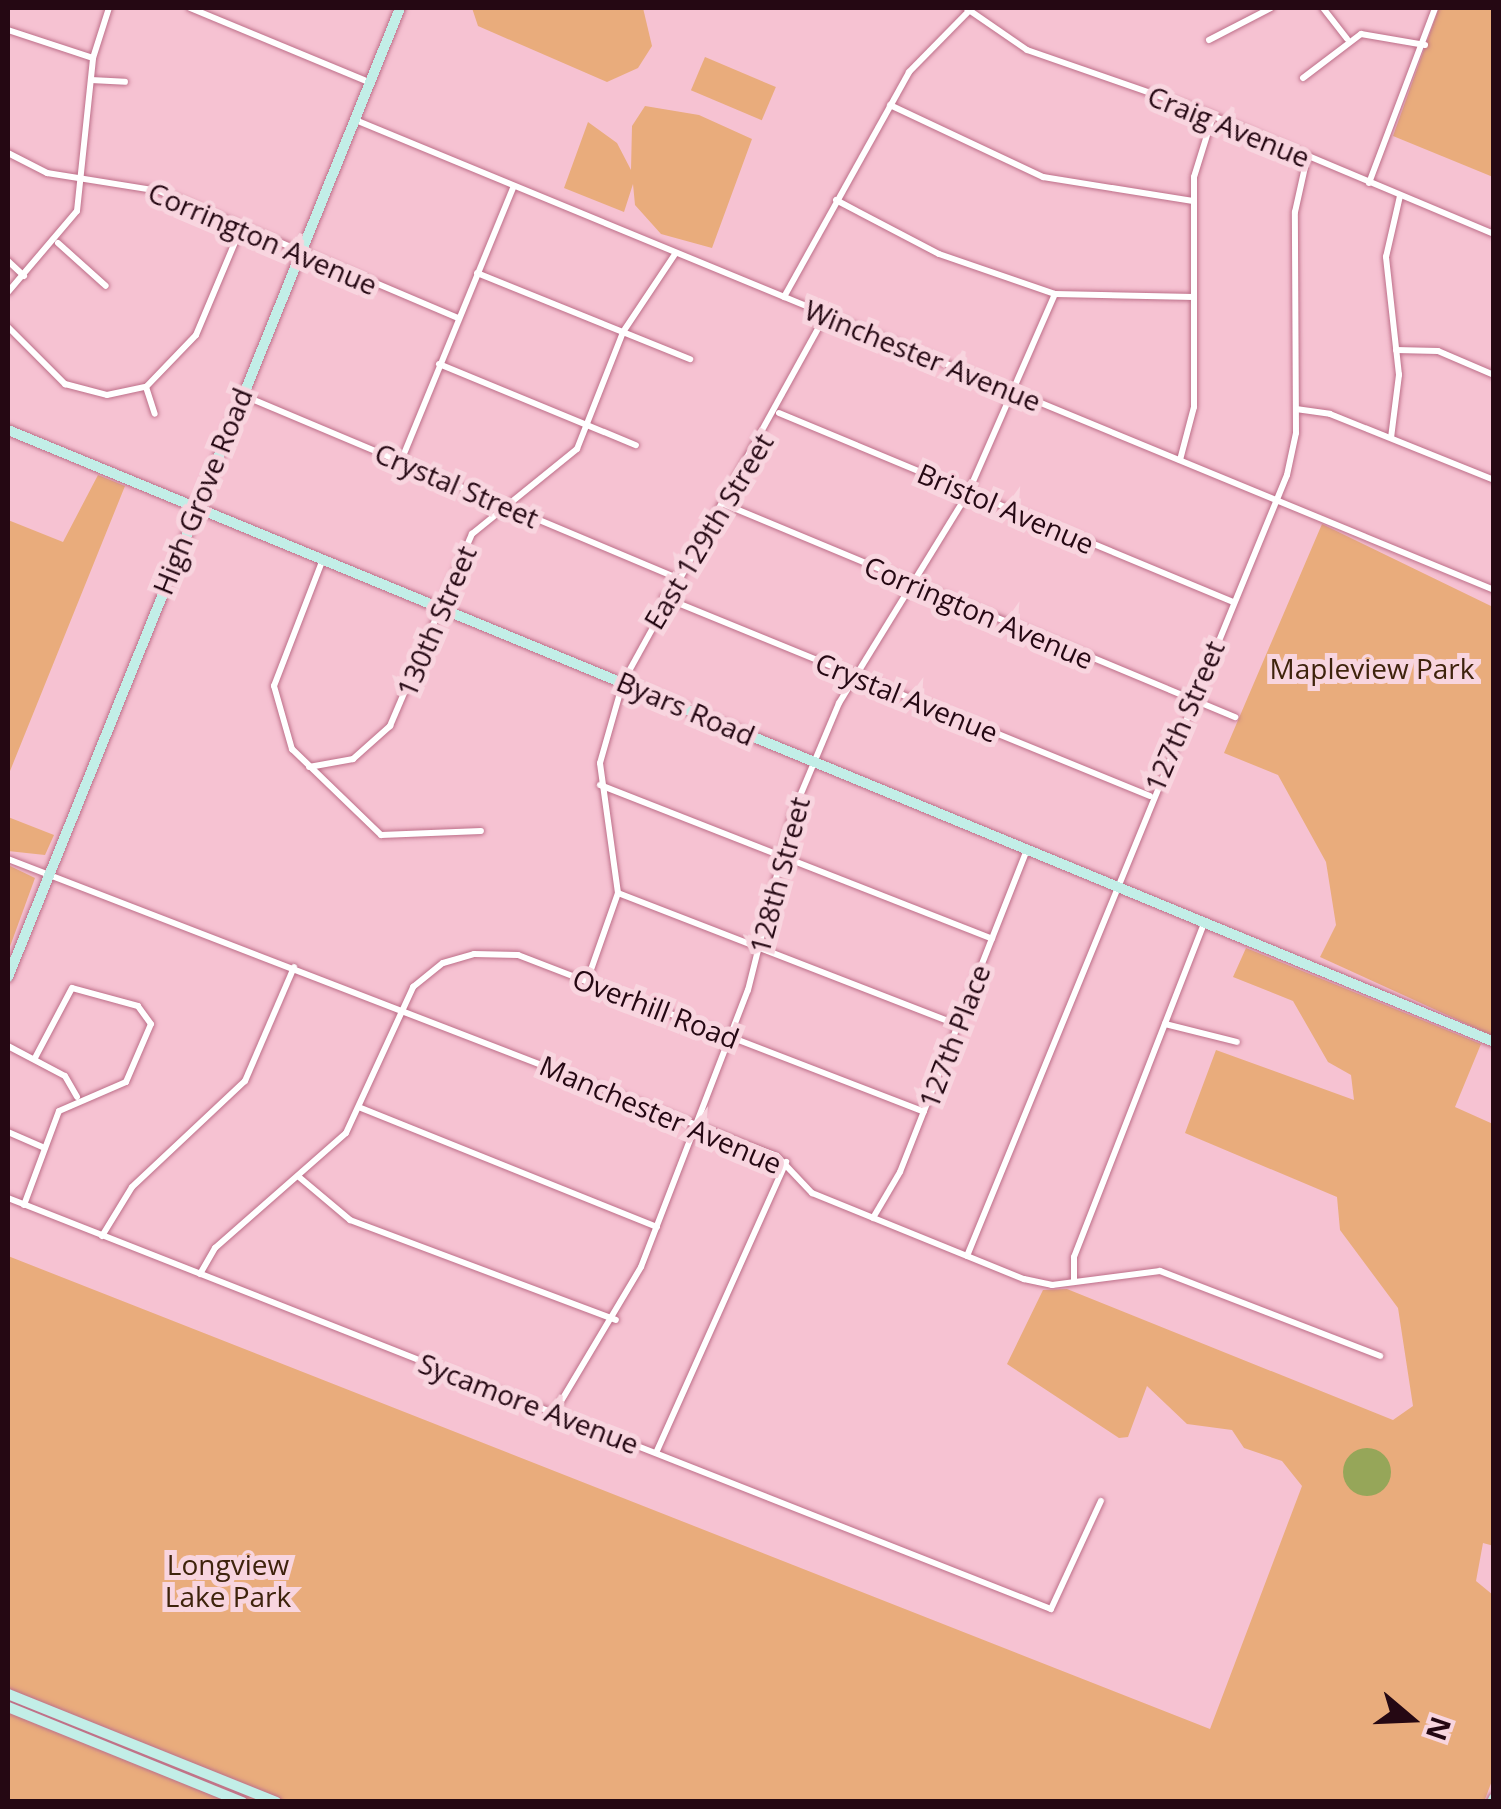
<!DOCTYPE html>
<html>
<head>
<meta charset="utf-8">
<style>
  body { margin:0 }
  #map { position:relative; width:1501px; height:1809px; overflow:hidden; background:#f6c2d2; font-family:"Open Sans",sans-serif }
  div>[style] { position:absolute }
  .green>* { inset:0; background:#e9ac7c; transform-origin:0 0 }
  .water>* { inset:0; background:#96a659 }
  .round { border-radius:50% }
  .roads { filter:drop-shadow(0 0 2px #bd6f89) drop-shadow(0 0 2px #bd6f89) }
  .street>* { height:6px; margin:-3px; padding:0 3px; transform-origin:3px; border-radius:3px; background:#fff }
  .secondary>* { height:10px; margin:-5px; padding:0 5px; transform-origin:5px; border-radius:5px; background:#c2eee7 }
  span { translate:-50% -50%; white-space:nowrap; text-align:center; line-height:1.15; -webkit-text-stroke:10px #f8d5df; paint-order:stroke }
  .street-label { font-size:28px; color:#250813 }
  .park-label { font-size:28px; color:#3e230c }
  .frame { position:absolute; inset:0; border:10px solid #250813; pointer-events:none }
  .north { position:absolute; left:1361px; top:1669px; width:100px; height:100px; -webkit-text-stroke:8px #f8d5df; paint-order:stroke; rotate:109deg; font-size:28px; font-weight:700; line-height:40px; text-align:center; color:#250813 }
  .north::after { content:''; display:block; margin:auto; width:35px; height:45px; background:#250813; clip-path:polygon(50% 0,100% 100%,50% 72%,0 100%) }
</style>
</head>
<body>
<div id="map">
  <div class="green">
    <div style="clip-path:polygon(472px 8px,643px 8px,652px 46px,638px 68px,607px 82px,478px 26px)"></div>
    <div style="clip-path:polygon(1439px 8px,1493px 8px,1493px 177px,1393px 136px)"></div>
    <div style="left:705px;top:57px;width:77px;height:36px;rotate:23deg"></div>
    <div style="clip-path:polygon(645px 106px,699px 115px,752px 139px,712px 248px,661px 234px,635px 205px,633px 184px,624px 212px,564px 188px,588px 122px,617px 143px,631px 170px,632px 126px)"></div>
    <div style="clip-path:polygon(98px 475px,125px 486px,8px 776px,8px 520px,63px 542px)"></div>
    <div style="clip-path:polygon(1322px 524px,1493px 607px,1493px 1036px,1320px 957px,1336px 925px,1326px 862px,1278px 775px,1224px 753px)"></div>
    <div style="clip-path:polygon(8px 817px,54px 835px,45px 855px,8px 851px)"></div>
    <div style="clip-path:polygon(8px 865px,35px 878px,8px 952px)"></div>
    <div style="clip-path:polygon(1246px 948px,1481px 1044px,1455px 1107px,1493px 1124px,1494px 1546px,1483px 1543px,1476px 1581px,1493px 1595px,1493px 1778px,1484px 1802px,8px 1801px,8px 1256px,1210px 1729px,1302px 1486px,1282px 1461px,1244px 1448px,1232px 1430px,1187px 1424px,1147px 1386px,1128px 1437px,1119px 1438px,1007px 1364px,1043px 1290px,1067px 1289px,1393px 1420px,1413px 1406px,1398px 1308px,1340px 1230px,1337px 1197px,1185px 1133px,1216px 1050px,1354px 1100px,1351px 1075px,1328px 1062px,1293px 1001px,1233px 977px)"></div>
  </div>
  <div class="water">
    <div class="round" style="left:1343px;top:1448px;width:48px;height:48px"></div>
  </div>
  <div class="roads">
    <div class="street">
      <div style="left:190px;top:8px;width:194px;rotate:22.5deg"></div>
      <div style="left:966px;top:8px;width:74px;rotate:34.5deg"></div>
      <div style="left:1027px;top:50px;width:177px;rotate:19.2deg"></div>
      <div style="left:1194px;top:108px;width:325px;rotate:22.8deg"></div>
      <div style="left:1323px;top:8px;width:39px;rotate:52deg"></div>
      <div style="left:8px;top:30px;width:89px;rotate:18.2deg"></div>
      <div style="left:1209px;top:40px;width:70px;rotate:-27.3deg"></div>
      <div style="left:1303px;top:78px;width:73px;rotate:-37.2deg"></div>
      <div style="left:1361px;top:34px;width:65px;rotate:9.8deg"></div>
      <div style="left:91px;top:80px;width:34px;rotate:3deg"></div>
      <div style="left:890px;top:105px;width:169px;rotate:25.2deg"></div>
      <div style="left:1043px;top:177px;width:152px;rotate:9.1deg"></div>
      <div style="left:353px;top:119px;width:1234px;rotate:22.43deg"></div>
      <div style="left:8px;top:153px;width:44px;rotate:27.1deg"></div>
      <div style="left:47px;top:173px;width:113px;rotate:9.1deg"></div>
      <div style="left:159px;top:191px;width:325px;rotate:23deg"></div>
      <div style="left:1369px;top:183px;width:187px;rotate:-69.3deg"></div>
      <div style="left:836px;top:200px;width:116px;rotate:27.7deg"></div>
      <div style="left:939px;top:254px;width:123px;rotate:19deg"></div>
      <div style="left:1055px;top:294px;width:139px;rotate:1.2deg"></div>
      <div style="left:58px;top:243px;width:64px;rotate:41.9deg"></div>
      <div style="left:8px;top:261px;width:22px;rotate:43deg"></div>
      <div style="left:477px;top:273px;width:230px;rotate:22deg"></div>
      <div style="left:8px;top:292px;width:106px;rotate:-49.6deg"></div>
      <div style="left:77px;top:211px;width:154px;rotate:-84deg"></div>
      <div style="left:93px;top:58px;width:52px;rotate:-72.3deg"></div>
      <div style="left:784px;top:297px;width:257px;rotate:-60.9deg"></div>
      <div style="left:909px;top:72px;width:90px;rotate:-45.5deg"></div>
      <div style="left:8px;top:327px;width:81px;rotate:45deg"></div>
      <div style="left:65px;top:384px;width:43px;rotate:14.7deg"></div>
      <div style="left:107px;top:395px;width:40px;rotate:-12deg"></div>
      <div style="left:146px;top:387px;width:72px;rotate:-46.1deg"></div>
      <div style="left:196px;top:335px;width:116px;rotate:-67.2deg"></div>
      <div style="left:1396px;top:350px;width:42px;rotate:1.4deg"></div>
      <div style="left:1438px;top:351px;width:61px;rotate:23.2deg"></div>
      <div style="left:439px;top:364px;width:213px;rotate:22.4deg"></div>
      <div style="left:146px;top:387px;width:28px;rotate:72deg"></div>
      <div style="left:242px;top:395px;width:469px;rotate:22.8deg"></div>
      <div style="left:1296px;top:409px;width:34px;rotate:8deg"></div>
      <div style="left:1330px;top:414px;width:177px;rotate:21.9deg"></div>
      <div style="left:779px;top:413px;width:492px;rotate:22.6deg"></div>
      <div style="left:1391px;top:438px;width:64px;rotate:-82.8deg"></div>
      <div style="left:1399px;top:375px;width:119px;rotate:-96.3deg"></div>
      <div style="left:1386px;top:257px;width:63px;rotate:-77.1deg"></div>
      <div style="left:1180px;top:460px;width:55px;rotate:-75.2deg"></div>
      <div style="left:1194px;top:407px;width:230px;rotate:-90deg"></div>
      <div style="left:1194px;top:177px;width:64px;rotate:-72.7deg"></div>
      <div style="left:401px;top:461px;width:295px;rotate:-67.7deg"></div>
      <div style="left:724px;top:504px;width:554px;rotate:22.63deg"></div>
      <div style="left:323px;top:559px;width:136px;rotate:111.1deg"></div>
      <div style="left:274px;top:686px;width:66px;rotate:74.1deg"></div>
      <div style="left:292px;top:749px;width:124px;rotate:44deg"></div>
      <div style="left:381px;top:835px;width:100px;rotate:-2.3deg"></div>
      <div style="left:663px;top:597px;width:526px;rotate:22.23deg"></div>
      <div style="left:309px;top:767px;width:45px;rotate:-10.3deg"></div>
      <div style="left:353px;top:759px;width:50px;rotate:-41.7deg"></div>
      <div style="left:390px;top:726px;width:209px;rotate:-66.9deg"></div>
      <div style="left:472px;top:534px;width:135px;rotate:-39deg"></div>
      <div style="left:577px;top:449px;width:126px;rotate:-68.5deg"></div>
      <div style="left:623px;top:332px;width:94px;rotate:-56.3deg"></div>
      <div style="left:600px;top:785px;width:421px;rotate:21.4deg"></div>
      <div style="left:8px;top:859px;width:824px;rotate:21.12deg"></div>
      <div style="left:777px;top:1156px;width:51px;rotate:46.6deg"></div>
      <div style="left:812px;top:1193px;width:229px;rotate:22.1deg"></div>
      <div style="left:1024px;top:1279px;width:29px;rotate:12deg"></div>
      <div style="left:1052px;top:1285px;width:109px;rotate:-7.4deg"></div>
      <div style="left:1160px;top:1271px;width:236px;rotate:21.1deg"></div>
      <div style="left:618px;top:893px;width:366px;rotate:21.2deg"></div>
      <div style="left:587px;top:981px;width:93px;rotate:-70.6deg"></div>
      <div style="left:618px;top:893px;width:131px;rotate:-97.9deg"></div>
      <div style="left:600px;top:763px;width:84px;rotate:-74.1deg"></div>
      <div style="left:623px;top:682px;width:419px;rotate:-61.1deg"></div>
      <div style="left:1165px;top:1024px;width:74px;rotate:14deg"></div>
      <div style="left:8px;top:1046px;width:64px;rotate:27.8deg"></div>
      <div style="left:65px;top:1076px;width:24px;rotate:60deg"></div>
      <div style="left:361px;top:1108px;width:319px;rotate:21.9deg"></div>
      <div style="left:8px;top:1132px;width:40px;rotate:23.4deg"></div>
      <div style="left:299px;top:1177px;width:67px;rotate:40.1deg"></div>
      <div style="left:350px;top:1220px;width:284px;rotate:20.6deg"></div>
      <div style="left:8px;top:1198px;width:1121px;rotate:21.51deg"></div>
      <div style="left:1051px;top:1609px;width:119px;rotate:-65.2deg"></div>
      <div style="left:24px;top:1205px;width:100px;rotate:-69.6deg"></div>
      <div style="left:59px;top:1111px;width:73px;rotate:-23.4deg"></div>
      <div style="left:126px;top:1082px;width:63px;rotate:-66.7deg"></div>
      <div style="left:151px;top:1024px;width:22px;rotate:-126deg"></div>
      <div style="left:138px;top:1006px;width:68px;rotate:-164.7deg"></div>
      <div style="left:72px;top:988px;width:79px;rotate:117.9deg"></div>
      <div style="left:873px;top:1218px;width:53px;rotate:-59.6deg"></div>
      <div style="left:900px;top:1172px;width:346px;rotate:-68.5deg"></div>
      <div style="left:102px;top:1236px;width:57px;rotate:-58.5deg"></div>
      <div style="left:132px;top:1187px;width:155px;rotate:-43.2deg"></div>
      <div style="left:245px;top:1081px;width:124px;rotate:-66.7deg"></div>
      <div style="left:967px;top:1256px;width:844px;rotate:-67.72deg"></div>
      <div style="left:1287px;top:475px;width:43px;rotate:-77.9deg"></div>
      <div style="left:1296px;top:433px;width:221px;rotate:-90.3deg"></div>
      <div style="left:1295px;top:212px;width:55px;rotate:-77.5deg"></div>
      <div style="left:200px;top:1274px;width:30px;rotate:-60deg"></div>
      <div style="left:215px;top:1248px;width:174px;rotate:-41.3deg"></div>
      <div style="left:346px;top:1133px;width:161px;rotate:-65.3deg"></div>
      <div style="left:413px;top:987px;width:38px;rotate:-39deg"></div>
      <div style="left:443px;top:963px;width:32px;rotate:-16deg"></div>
      <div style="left:474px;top:954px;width:44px;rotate:1.3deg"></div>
      <div style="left:518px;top:955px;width:435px;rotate:21.1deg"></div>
      <div style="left:1074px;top:1280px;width:23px;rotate:-90deg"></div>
      <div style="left:1074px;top:1257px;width:358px;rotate:-68.7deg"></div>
      <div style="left:554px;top:1413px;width:170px;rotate:-59.2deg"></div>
      <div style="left:641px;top:1267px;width:297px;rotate:-68.9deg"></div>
      <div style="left:748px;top:990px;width:180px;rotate:-75.9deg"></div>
      <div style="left:792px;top:815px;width:121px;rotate:-67.2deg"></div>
      <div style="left:839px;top:703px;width:246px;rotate:-58.4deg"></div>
      <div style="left:968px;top:493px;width:217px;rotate:-66.4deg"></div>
      <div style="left:656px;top:1453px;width:319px;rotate:-65.9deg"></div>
    </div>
    <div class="secondary">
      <div style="left:8px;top:430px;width:1607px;rotate:22.38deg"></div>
      <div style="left:8px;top:977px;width:1045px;rotate:-67.97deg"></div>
      <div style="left:8px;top:1694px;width:289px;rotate:21.9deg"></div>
      <div style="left:8px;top:1707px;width:253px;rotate:22.1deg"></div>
      <div style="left:1492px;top:1802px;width:4px;rotate:-63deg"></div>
    </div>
  </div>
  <div class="street-label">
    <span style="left:1229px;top:126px;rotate:22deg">Craig Avenue</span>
    <span style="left:263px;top:238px;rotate:23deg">Corrington Avenue</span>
    <span style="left:923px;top:355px;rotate:22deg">Winchester Avenue</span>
    <span style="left:457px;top:485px;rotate:23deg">Crystal Street</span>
    <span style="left:202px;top:491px;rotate:-68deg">High Grove Road</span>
    <span style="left:1006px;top:508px;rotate:23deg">Bristol Avenue</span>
    <span style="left:708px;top:531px;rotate:-59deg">East 129th Street</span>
    <span style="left:979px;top:612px;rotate:23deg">Corrington Avenue</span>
    <span style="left:436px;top:621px;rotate:-67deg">130th Street</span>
    <span style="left:907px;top:697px;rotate:22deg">Crystal Avenue</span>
    <span style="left:686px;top:708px;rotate:23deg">Byars Road</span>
    <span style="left:1184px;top:716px;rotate:-67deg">127th Street</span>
    <span style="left:779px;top:875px;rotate:-75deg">128th Street</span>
    <span style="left:656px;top:1008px;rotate:21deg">Overhill Road</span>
    <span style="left:954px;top:1036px;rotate:-69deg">127th Place</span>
    <span style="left:661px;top:1114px;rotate:23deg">Manchester Avenue</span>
    <span style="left:529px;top:1403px;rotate:21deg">Sycamore Avenue</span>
  </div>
  <div class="park-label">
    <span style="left:1372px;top:668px">Mapleview Park</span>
    <span style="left:228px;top:1580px">Longview<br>Lake Park</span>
  </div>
  <div class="frame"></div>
  <div class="north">N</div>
</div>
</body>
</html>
